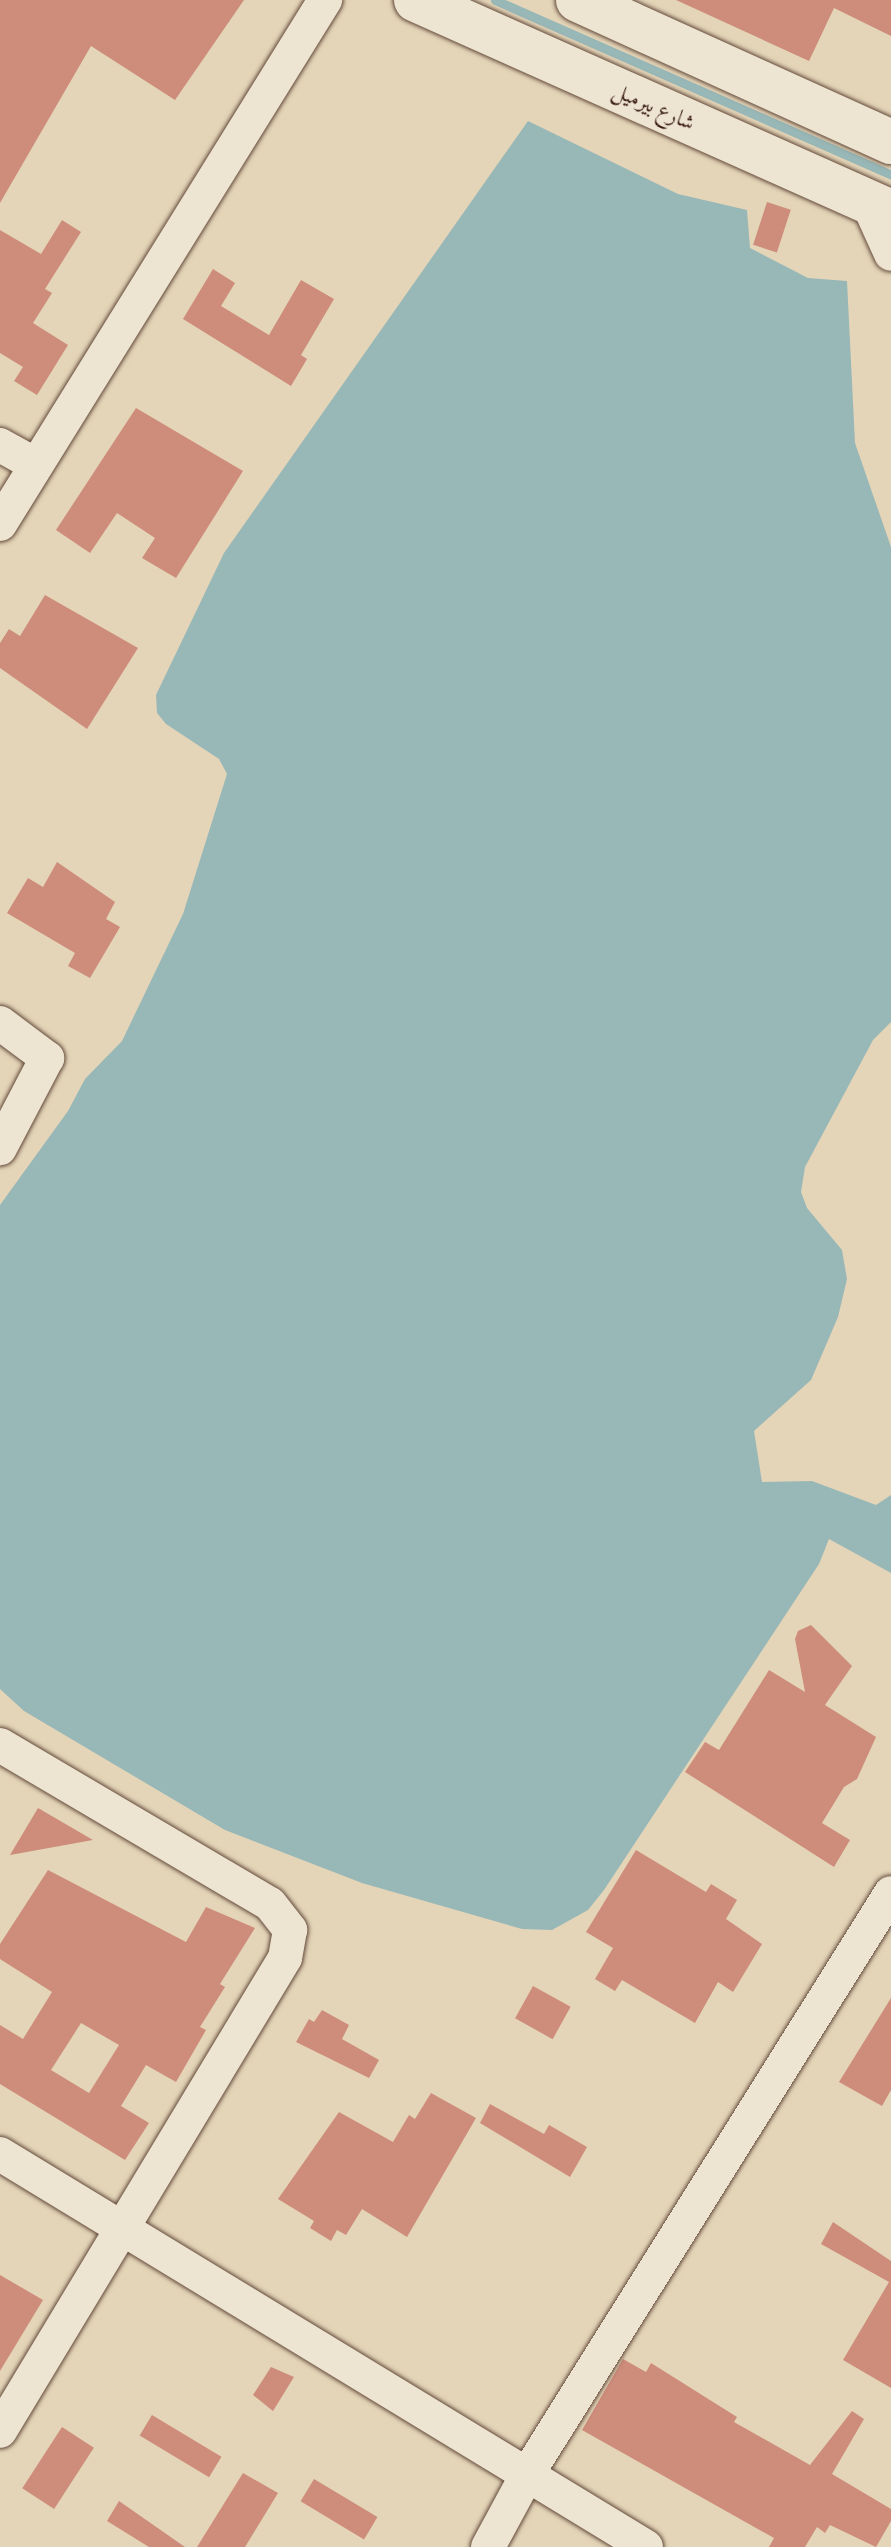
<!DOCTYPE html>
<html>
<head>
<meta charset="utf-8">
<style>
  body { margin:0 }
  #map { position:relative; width:891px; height:2547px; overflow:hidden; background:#e4d5b8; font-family:"IM FELL Great Primer",Amiri,serif }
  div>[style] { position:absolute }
  .water>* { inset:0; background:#98b7b7 }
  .stream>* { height:9px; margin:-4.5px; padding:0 4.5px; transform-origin:4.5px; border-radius:4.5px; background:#98b7b7 }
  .building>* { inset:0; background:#ce8c7b; transform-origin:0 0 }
  .roads { filter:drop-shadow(0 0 2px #634a3b) drop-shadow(0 0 2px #634a3b) }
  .street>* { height:34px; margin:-17px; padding:0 17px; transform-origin:17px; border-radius:17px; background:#ede4d1 }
  .secondary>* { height:44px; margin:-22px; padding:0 22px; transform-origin:22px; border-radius:22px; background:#ede4d1 }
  span { translate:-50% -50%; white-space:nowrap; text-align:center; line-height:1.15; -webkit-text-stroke:6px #ede4d1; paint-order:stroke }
  .street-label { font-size:22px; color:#381b11 }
</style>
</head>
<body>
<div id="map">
  <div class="water">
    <div style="clip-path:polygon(528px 121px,678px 194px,747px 210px,750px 248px,808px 278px,847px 281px,855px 443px,891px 547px,891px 1022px,873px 1040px,805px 1167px,801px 1192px,807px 1208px,842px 1250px,847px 1279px,838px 1317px,811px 1380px,754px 1431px,762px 1482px,812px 1481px,876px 1505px,891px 1495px,891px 1573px,829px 1539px,819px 1564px,604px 1890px,588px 1910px,552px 1930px,522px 1929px,362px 1883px,225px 1830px,24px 1711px,0 1689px,0 1205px,68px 1111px,85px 1079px,122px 1041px,183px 914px,227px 774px,219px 759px,166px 724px,157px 713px,156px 695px,224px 553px)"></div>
  </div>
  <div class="stream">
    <div style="left:495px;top:0;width:433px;rotate:23.8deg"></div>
  </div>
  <div class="building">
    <div style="clip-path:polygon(0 0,244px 0,175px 100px,91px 46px,0 203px)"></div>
    <div style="clip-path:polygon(676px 0,891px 0,891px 36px,834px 8px,809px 61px)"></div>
    <div style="left:767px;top:202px;width:25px;height:45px;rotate:18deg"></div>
    <div style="clip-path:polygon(62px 220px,81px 232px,45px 289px,52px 293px,33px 323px,68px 345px,37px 395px,14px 381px,23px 367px,0 353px,0 230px,41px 254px)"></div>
    <div style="clip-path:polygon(213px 269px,235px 283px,221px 306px,269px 335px,301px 280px,334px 299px,301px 355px,307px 359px,291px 386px,183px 319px)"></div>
    <div style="clip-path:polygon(136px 408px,243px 471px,176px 578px,142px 558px,155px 538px,117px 513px,90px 553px,56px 530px)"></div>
    <div style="clip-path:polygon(45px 595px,138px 648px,87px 729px,0 668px,0 643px,9px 629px,20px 636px)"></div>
    <div style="clip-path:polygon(57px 862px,115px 902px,106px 919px,120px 927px,90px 978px,68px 966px,75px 953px,7px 913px,28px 878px,43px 887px)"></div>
    <div style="clip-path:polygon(811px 1625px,852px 1666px,825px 1705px,876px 1737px,857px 1779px,844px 1787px,822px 1823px,850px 1840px,834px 1867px,685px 1772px,705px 1742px,719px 1750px,769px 1670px,805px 1692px,795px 1639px,798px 1631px)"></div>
    <div style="clip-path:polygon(38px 1808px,93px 1840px,10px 1855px)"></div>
    <div style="clip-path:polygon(636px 1850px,706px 1892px,711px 1884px,737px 1900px,726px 1919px,762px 1944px,733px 1992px,718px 1982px,695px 2023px,622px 1980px,615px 1991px,595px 1979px,613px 1948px,586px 1932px)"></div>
    <div style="clip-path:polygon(evenodd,48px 1870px,186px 1942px,206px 1907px,255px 1928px,220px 1984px,225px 1987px,200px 2027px,206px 2030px,176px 2082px,146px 2065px,121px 2106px,149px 2123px,125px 2160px,0 2084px,0 2025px,23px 2039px,52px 1992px,0 1959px,0 1944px,48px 1870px,81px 2023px,119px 2045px,89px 2093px,51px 2070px,81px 2023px)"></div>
    <div style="left:533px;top:1986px;width:43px;height:37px;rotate:29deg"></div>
    <div style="clip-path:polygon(891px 1998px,891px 2090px,882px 2106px,839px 2082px)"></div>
    <div style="clip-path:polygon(322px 2010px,349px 2025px,342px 2039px,379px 2060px,369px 2078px,296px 2042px,309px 2019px,314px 2022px)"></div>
    <div style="clip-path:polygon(431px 2093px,476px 2118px,407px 2237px,362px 2209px,346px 2235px,337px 2230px,331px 2241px,310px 2228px,314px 2221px,278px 2199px,339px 2112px,393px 2142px,409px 2115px,415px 2119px)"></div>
    <div style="clip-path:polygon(490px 2104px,544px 2134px,549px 2125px,587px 2147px,570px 2177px,480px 2123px)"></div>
    <div style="clip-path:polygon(833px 2222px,891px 2261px,891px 2388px,843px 2360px,889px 2282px,821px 2244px)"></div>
    <div style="clip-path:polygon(0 2275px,43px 2300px,0 2371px)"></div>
    <div style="clip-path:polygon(623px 2359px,646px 2372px,651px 2363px,737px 2417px,734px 2422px,810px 2465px,852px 2411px,864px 2419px,832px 2474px,891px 2509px,891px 2521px,876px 2547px,830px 2525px,825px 2533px,817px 2527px,805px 2547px,769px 2547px,774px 2538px,582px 2430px)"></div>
    <div style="clip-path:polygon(271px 2367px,294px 2377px,273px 2411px,253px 2395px)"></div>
    <div style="left:152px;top:2415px;width:81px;height:24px;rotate:31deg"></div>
    <div style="left:62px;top:2427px;width:38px;height:73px;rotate:33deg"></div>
    <div style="clip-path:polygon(243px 2473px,278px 2493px,245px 2547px,197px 2547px)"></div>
    <div style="left:314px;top:2479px;width:74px;height:26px;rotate:31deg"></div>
    <div style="clip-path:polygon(119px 2501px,185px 2547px,149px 2547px,107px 2521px)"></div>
  </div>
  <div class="roads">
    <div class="street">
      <div style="left:867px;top:201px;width:58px;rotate:65.6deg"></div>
      <div style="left:0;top:445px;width:39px;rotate:29deg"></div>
      <div style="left:0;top:524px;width:617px;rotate:-58.19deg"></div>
      <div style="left:0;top:1023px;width:59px;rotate:36.7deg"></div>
      <div style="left:47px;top:1058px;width:102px;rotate:117.6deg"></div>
      <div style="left:0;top:1745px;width:313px;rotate:30.5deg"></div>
      <div style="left:270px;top:1904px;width:33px;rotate:52deg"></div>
      <div style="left:290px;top:1930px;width:28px;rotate:100deg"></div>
      <div style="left:285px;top:1958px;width:552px;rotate:121.07deg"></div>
      <div style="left:0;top:2154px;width:756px;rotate:31.31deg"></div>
      <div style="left:488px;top:2547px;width:84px;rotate:-61.6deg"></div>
      <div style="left:528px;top:2473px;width:684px;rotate:-57.96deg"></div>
    </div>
    <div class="secondary">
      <div style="left:416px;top:0;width:520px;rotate:24.05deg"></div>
      <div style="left:578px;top:0;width:344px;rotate:24.4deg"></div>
    </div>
  </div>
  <div class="street-label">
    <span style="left:654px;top:106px;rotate:24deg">شارع بيرميل</span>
  </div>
</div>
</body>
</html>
